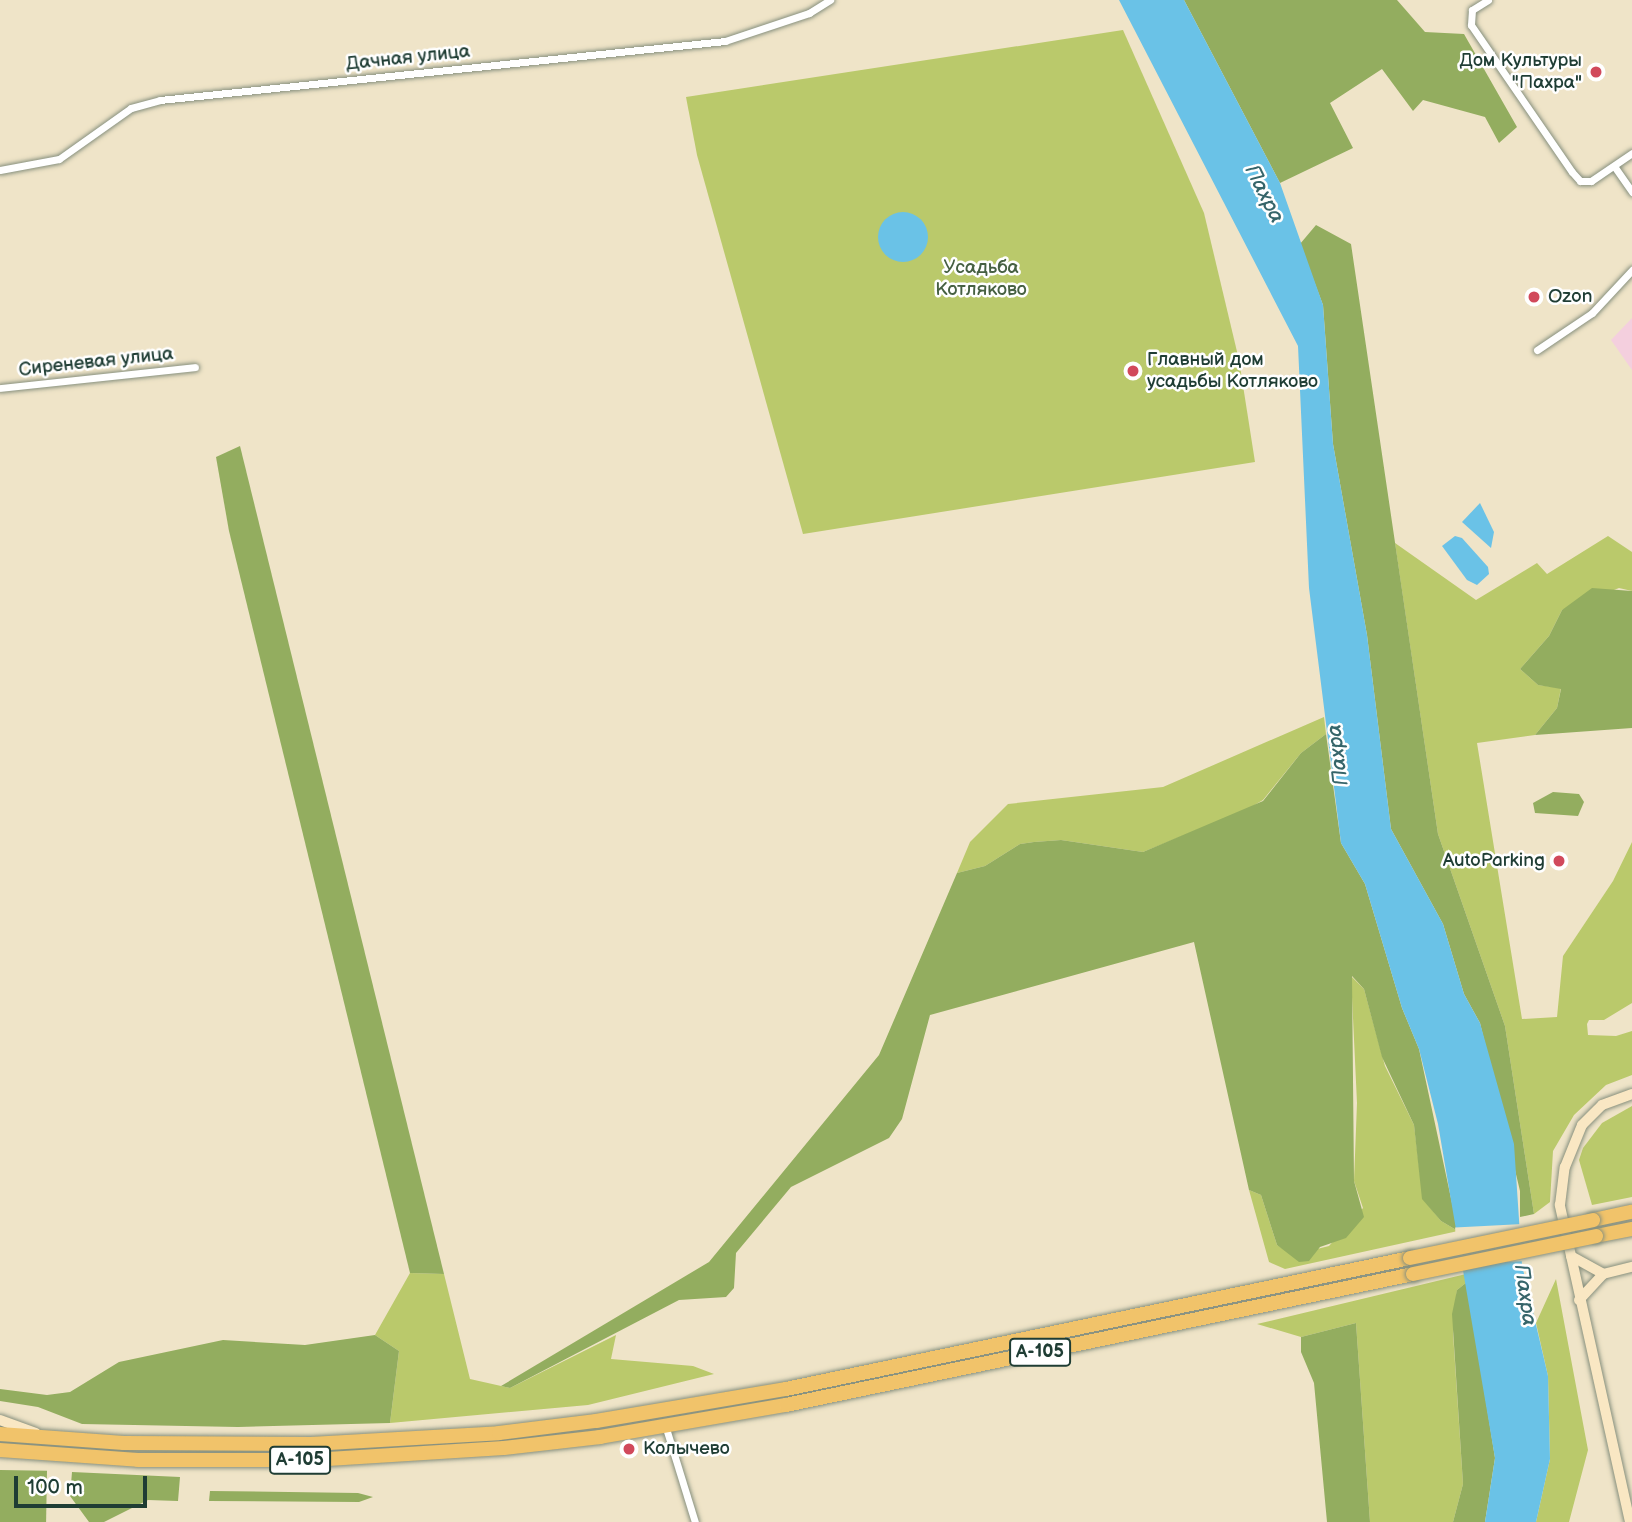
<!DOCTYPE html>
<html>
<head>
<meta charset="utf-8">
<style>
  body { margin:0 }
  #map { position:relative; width:1632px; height:1522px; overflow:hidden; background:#efe4c8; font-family:"Balsamiq Sans",sans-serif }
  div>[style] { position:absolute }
  .built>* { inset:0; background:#f4cfde }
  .green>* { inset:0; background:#bac96b }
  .forest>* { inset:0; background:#93ad5f; transform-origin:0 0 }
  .water>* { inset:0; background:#6ac2e7 }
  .round { border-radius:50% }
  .pier>* { inset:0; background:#efe4c8; transform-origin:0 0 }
  .roads { filter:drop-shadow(0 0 2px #87907e) drop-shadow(0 0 2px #87907e) }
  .street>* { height:7px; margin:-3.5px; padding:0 3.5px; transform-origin:3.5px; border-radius:3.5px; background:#fff }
  .secondary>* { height:10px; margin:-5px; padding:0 5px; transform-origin:5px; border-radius:5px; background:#f9e7c3 }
  .highway>* { height:14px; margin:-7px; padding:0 7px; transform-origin:7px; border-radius:7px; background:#f1c36a }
  .bridges { filter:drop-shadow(0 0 2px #87907e) drop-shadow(0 0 2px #87907e) }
  .highway-bridge>* { height:14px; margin:-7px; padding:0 7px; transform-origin:7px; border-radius:7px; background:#f1c36a }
  .dots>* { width:19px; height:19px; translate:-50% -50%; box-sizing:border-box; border:4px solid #fff; border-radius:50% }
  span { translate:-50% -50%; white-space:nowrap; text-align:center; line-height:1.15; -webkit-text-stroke:5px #fff; paint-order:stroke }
  .shield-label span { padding:2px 5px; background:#fff; border:2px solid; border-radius:5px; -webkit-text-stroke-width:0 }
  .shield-label { font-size:18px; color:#1f3d34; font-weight:700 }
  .street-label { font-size:19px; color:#1f3d34 }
  .poi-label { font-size:19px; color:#1f3d34 }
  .right { translate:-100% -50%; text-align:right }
  .left { translate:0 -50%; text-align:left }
  .park-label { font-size:19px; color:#466042 }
  .water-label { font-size:21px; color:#36656a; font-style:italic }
  .scale { position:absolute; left:14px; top:1476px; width:133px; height:32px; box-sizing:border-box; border:4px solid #1f3d34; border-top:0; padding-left:9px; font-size:21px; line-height:24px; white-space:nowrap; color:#1f3d34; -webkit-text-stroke:5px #fff; paint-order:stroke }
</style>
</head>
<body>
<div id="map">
  <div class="built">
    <div style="clip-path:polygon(1632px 318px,1632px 370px,1611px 340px)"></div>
  </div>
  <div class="green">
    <div style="clip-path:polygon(1123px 30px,1204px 213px,1239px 360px,1255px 462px,803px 534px,697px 155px,686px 97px)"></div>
    <div style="clip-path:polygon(1608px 536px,1632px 552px,1632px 591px,1619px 588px,1562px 610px,1549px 636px,1520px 669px,1538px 685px,1561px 688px,1557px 708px,1535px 735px,1477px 743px,1522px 1019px,1557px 1017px,1563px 956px,1613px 881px,1632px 842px,1632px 1003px,1604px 1020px,1589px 1020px,1587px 1024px,1588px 1035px,1616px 1036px,1632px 1031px,1632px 1075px,1606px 1085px,1574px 1115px,1553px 1151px,1550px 1202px,1534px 1214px,1505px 1026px,1438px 834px,1395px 543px,1476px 600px,1537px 563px,1547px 574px)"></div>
    <div style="clip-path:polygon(1324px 717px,1326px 734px,1301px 753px,1263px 800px,1246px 810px,1143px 852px,1061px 840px,1034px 842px,1020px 844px,985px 866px,957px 873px,970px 842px,1008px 804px,1163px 787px)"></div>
    <div style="clip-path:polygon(1351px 976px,1364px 989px,1385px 1066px,1414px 1125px,1423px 1199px,1441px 1221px,1458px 1231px,1285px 1269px,1269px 1262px,1249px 1190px,1261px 1195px,1277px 1245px,1293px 1255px,1329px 1246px,1363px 1208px,1354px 1181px,1357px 1103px)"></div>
    <div style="clip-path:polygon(1632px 1106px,1632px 1197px,1592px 1205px,1579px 1160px,1583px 1148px,1602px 1123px)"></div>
    <div style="clip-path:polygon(410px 1273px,444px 1274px,470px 1379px,510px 1388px,616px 1335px,611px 1359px,693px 1366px,714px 1374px,588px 1405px,390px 1423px,399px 1351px,375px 1335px)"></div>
    <div style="clip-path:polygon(1466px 1274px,1467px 1282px,1457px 1290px,1453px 1333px,1463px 1484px,1453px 1522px,1370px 1522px,1356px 1323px,1301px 1337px,1257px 1324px)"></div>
    <div style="clip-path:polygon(1556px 1279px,1588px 1450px,1569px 1522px,1536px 1522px,1550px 1459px,1548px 1376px,1536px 1323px)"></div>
  </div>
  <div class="forest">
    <div style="clip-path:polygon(1184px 0,1397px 0,1425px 32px,1464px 34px,1517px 127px,1499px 143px,1485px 117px,1423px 100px,1413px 111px,1382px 69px,1330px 103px,1353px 148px,1280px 183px)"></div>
    <div style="clip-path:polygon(1316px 225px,1351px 244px,1438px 834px,1505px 1026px,1534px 1214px,1520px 1217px,1520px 1191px,1480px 1023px,1464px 994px,1443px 924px,1391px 829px,1367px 635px,1333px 444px,1323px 305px,1300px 244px)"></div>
    <div style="clip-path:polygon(240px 446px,444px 1274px,410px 1273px,229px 531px,216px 457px)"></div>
    <div style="clip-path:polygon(1592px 588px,1632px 591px,1632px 728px,1535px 735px,1557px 708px,1561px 689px,1538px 685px,1520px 669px,1549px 636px,1562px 610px)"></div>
    <div style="clip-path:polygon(1326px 734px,1341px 843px,1365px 884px,1402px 1008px,1419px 1049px,1458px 1231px,1441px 1221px,1422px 1199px,1414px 1125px,1382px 1057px,1364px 989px,1352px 976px,1354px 1181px,1364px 1217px,1346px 1238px,1320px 1247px,1309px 1261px,1299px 1262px,1277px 1245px,1261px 1195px,1249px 1190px,1194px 942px,930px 1015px,902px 1119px,889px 1138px,791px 1187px,736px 1253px,734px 1288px,726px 1297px,679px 1300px,510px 1388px,501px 1386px,709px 1262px,879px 1055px,957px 873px,985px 866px,1020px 844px,1034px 842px,1061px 840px,1143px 852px,1263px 801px,1301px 753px)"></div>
    <div style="clip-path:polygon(1553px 792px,1579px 794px,1584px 802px,1578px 816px,1535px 813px,1533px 803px)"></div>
    <div style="clip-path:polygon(1467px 1282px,1495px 1458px,1485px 1522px,1453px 1522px,1463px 1484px,1452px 1314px,1457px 1290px)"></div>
    <div style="clip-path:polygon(1356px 1323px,1370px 1522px,1327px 1522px,1314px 1383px,1301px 1352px,1301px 1337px)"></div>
    <div style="clip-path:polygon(375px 1335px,399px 1351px,390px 1423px,238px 1427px,82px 1424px,38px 1407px,0 1401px,0 1389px,47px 1395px,70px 1392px,119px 1362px,223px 1340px,305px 1345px)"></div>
    <div style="left:0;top:1470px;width:47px;height:52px;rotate:1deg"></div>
    <div style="clip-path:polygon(72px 1472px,180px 1477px,178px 1501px,148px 1500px,104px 1522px,89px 1522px,70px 1496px)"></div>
    <div style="clip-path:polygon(210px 1491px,358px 1493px,373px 1497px,359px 1502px,209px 1501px)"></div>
  </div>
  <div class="water">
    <div style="clip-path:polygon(1119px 0,1184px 0,1280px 183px,1323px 305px,1333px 444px,1367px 635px,1391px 829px,1443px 924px,1464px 994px,1480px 1023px,1514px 1144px,1522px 1265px,1548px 1376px,1550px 1459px,1536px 1522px,1485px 1522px,1495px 1458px,1438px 1124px,1419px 1049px,1402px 1008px,1365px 884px,1341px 843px,1309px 588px,1298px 346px)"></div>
    <div class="round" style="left:878px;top:212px;width:50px;height:50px"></div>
    <div style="clip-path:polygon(1480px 503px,1494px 532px,1491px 548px,1462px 522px)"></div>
    <div style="clip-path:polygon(1455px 536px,1462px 538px,1488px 567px,1489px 574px,1477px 585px,1467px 580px,1442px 546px)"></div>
  </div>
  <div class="pier">
    <div style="left:1523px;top:1224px;width:37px;height:68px;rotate:87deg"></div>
  </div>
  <div class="roads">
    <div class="street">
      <div style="left:1488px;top:0;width:19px;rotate:148deg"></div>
      <div style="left:1472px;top:10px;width:15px;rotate:94deg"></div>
      <div style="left:1471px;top:25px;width:178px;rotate:55.5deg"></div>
      <div style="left:1572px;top:172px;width:12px;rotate:48deg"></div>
      <div style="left:1580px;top:181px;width:11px"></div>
      <div style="left:1591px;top:181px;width:50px;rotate:-34.3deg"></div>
      <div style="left:1614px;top:166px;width:32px;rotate:55deg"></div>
      <div style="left:0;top:170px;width:60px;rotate:-10.6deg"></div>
      <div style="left:59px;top:159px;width:88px;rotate:-35.3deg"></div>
      <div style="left:131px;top:108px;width:30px;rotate:-15deg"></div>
      <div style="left:160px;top:100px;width:568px;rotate:-5.96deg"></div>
      <div style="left:725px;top:41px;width:89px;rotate:-18.4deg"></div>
      <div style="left:809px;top:13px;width:25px;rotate:-32deg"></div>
      <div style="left:1537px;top:350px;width:66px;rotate:-33.9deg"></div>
      <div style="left:1592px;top:313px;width:59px;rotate:-47.1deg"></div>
      <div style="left:0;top:388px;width:196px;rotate:-6.1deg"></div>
      <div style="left:666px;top:1428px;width:98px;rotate:72.9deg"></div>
    </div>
    <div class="secondary">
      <div style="left:1571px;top:1256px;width:37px;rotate:29deg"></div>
      <div style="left:1579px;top:1300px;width:35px;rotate:-47deg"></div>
      <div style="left:1603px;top:1274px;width:30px;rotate:-14deg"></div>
      <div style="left:0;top:1420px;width:38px;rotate:20deg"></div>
      <div style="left:1630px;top:1522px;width:325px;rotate:-102.5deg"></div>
      <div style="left:1560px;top:1205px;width:38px;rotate:-83deg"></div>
      <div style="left:1565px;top:1167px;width:45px;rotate:-68deg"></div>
      <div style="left:1582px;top:1125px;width:28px;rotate:-45deg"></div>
      <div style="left:1602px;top:1105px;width:32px;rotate:-20deg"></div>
    </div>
    <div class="highway">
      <div style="left:1593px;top:1220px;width:40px;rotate:-12deg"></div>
      <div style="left:1596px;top:1236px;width:37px;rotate:-11deg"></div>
      <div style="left:0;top:1434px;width:124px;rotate:4.2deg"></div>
      <div style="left:124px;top:1443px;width:187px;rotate:0.3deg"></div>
      <div style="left:311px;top:1444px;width:188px;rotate:-3.3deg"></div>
      <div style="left:499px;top:1433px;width:98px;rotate:-7.1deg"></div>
      <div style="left:596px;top:1421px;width:193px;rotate:-9.6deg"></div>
      <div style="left:786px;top:1389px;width:638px;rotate:-11.86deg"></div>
      <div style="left:0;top:1450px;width:138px;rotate:4.1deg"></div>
      <div style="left:138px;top:1460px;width:174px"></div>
      <div style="left:312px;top:1460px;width:192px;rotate:-3.6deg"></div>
      <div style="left:504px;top:1448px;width:97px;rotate:-6.5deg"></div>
      <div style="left:600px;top:1437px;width:189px;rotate:-9.8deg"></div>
      <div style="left:786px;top:1405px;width:641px;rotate:-11.8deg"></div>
    </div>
  </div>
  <div class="bridges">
    <div class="highway-bridge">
      <div style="left:1410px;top:1258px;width:187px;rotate:-11.7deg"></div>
      <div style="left:1413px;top:1274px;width:187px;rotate:-11.7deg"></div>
    </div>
  </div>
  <div class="dots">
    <div style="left:1596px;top:72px;background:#d1495b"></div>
    <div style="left:1534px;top:297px;background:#d1495b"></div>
    <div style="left:1133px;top:371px;background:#d1495b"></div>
    <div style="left:1559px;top:861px;background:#d1495b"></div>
    <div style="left:629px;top:1449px;background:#d1495b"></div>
  </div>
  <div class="shield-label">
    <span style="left:1040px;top:1352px">А-105</span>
    <span style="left:300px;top:1460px">А-105</span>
  </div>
  <div class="street-label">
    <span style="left:408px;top:58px;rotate:-6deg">Дачная улица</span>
    <span style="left:96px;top:362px;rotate:-6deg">Сиреневая улица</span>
  </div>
  <div class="poi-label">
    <span class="right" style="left:1582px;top:72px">Дом Культуры<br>"Пахра"</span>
    <span class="left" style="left:1548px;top:297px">Ozon</span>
    <span class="left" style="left:1147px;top:371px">Главный дом<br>усадьбы Котляково</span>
    <span class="right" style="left:1545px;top:861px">AutoParking</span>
    <span class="left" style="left:643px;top:1449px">Колычево</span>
  </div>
  <div class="park-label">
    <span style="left:981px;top:279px">Усадьба<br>Котляково</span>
  </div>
  <div class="water-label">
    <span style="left:1264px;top:194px;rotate:63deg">Пахра</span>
    <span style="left:1338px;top:755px;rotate:-97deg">Пахра</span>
    <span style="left:1525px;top:1295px;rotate:82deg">Пахра</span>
  </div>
  <div class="scale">100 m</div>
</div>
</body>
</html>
